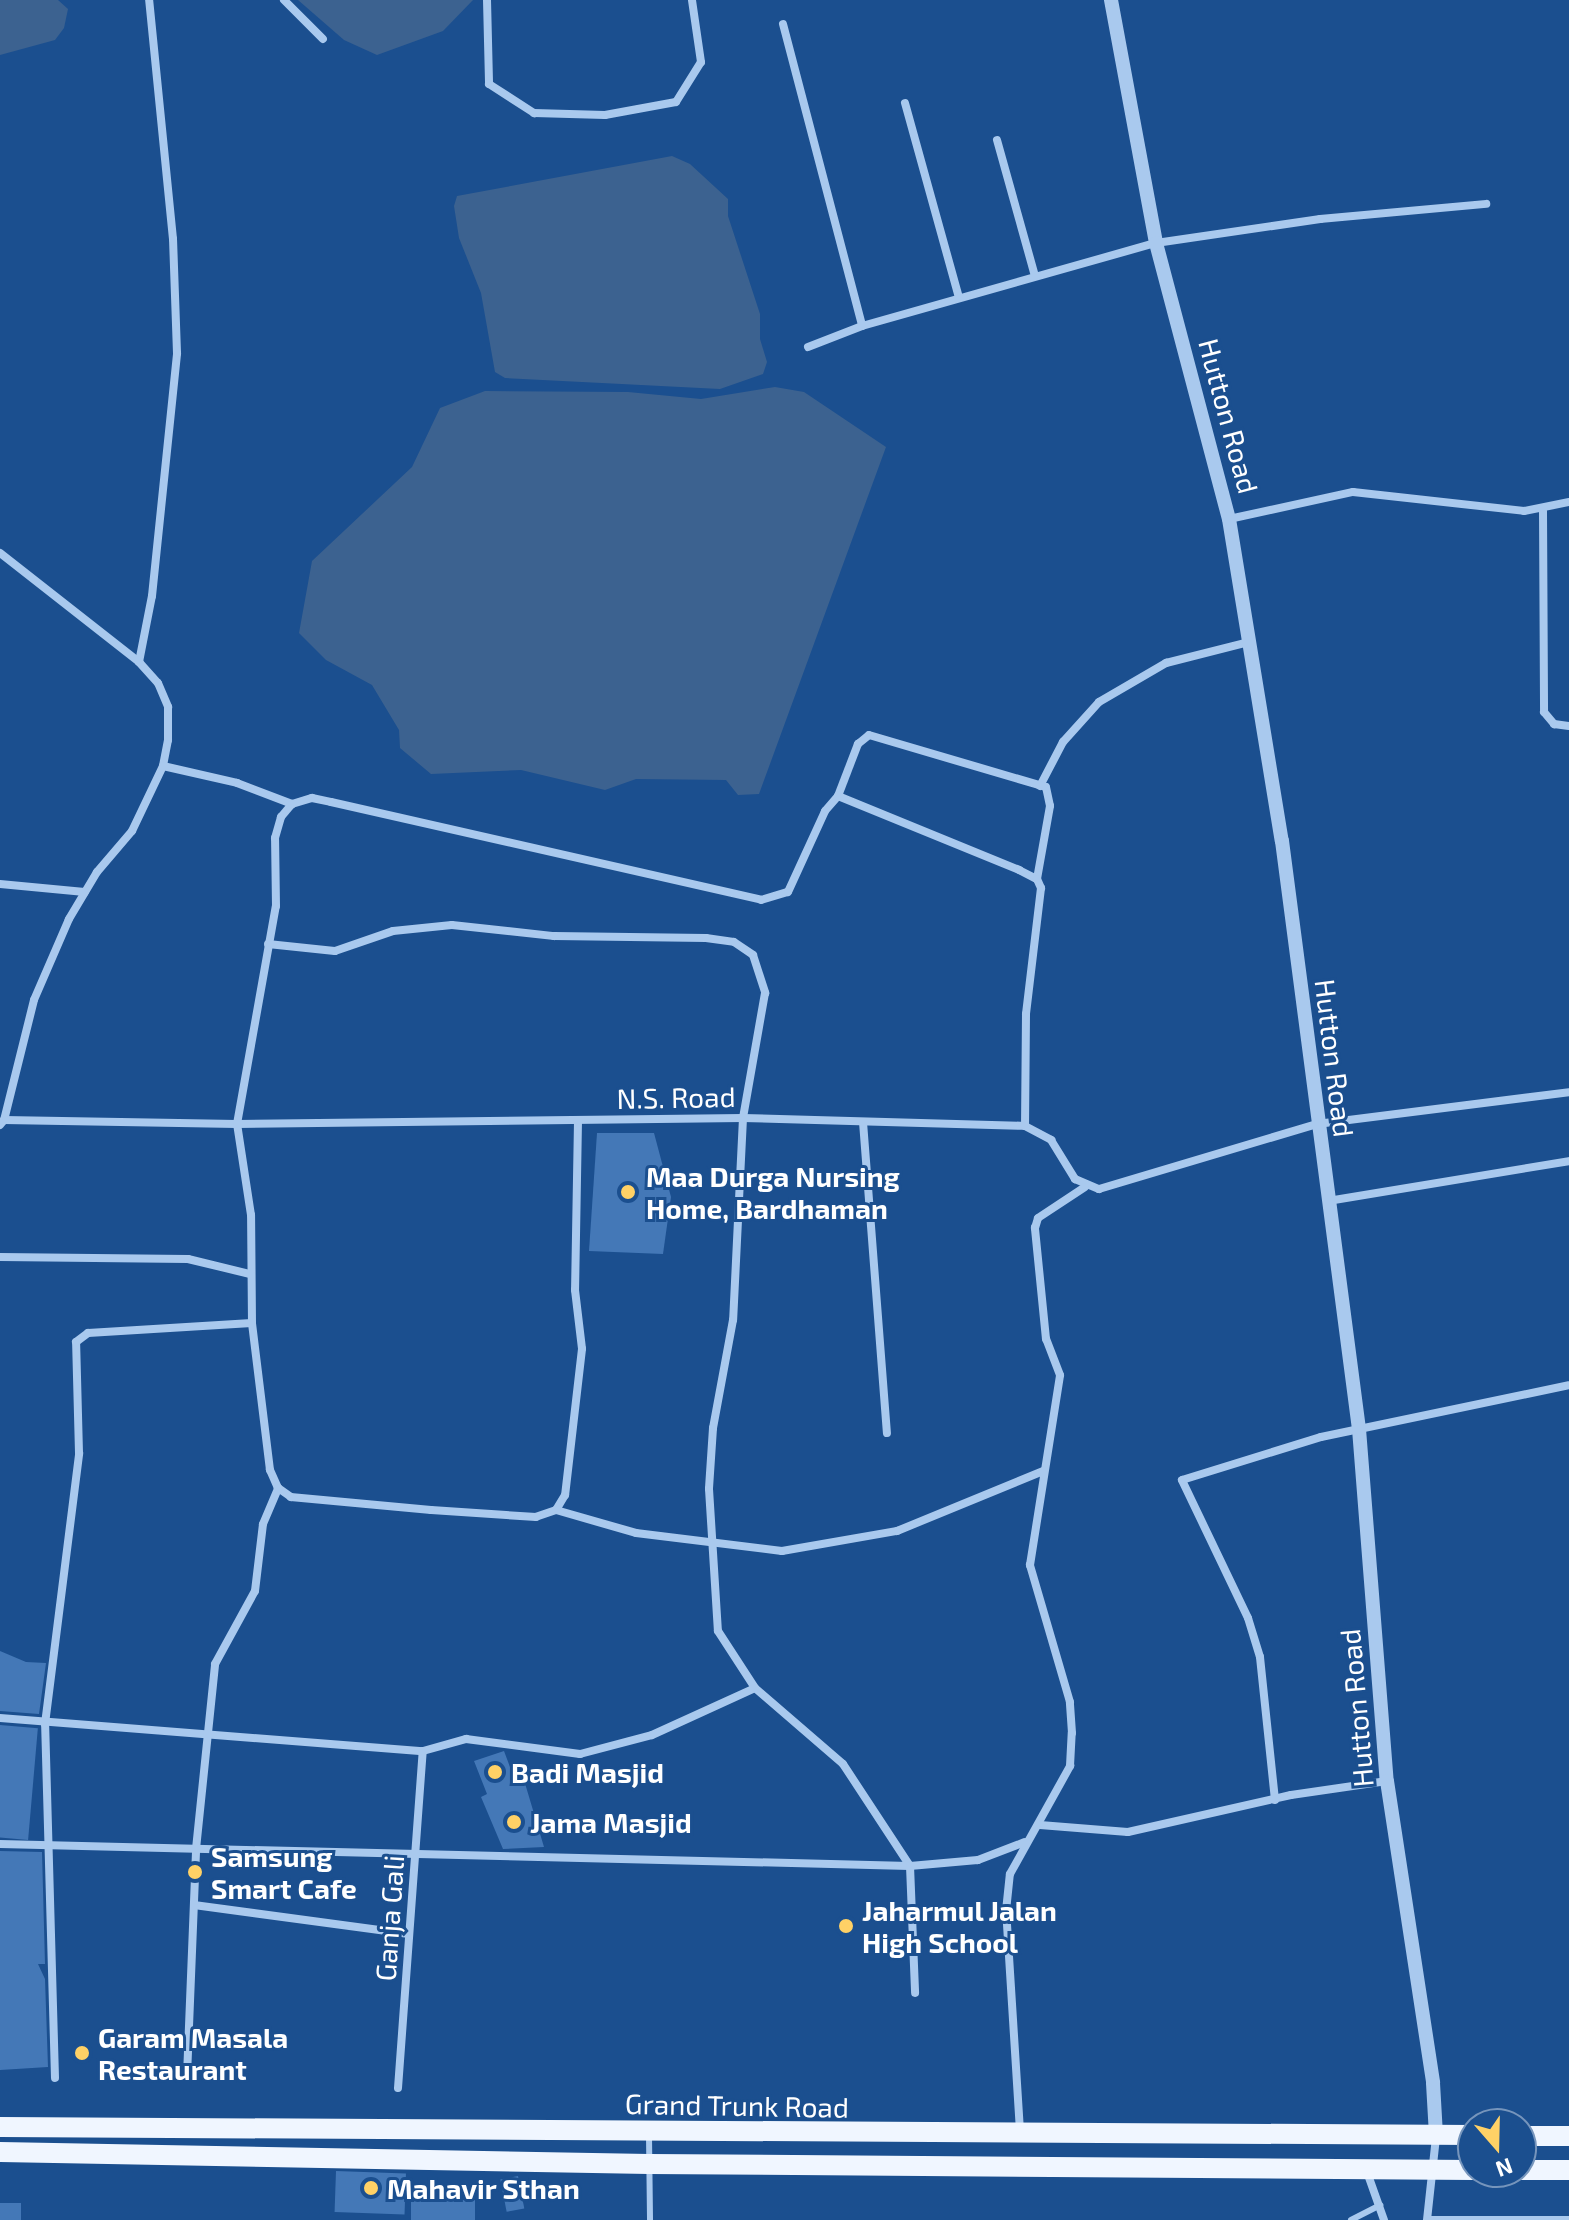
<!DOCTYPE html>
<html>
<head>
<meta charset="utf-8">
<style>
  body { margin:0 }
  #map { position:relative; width:1569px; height:2220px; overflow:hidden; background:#1b4f8f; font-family:"Exo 2",sans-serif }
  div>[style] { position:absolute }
  .water>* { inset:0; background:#3c6290 }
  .building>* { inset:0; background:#4478b7; transform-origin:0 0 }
  .service>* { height:6px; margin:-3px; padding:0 3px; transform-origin:3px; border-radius:3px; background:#a9c9ee }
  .minor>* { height:8px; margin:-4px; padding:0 4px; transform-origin:4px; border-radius:4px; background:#a9c9ee }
  .tertiary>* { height:14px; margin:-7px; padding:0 7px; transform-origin:7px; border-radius:7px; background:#a9c9ee }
  .primary>* { height:20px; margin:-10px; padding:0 10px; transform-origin:10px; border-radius:10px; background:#f0f6ff }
  .dots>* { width:22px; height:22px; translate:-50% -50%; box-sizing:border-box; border:4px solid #1b4f8f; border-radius:50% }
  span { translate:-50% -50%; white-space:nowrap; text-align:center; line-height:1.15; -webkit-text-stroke:6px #1b4f8f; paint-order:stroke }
  .street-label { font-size:28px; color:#fff }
  .poi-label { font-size:28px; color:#fff; font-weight:700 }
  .left { translate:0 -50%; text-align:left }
  .north { position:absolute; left:1457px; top:2108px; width:80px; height:80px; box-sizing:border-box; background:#1b4f8f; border:2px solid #7695bc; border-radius:50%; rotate:160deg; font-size:22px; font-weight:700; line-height:32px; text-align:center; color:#fff }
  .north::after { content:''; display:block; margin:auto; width:28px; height:36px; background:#ffd166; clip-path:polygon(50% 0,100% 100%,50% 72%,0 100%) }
</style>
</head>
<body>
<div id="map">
  <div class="water">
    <div style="clip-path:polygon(0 0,58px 0,68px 9px,64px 28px,55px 40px,0 55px)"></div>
    <div style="clip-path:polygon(298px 0,473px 0,443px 31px,377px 55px,344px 40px)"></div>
    <div style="clip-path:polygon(672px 156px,690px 164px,728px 199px,728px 216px,760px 314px,760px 339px,767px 362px,763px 374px,720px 389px,505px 378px,495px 372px,481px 293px,459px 238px,454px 206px,457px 196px)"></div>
    <div style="clip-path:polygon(775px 387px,804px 392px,886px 447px,759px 794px,738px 795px,726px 780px,636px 779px,605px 790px,521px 770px,431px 774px,400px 748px,399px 730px,372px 685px,326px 660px,299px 633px,312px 561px,412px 467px,440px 408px,485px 391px,628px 392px,701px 399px)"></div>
  </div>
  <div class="building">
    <div style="clip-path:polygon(597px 1133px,654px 1133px,671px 1197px,663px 1254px,589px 1251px)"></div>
    <div style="clip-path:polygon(0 1651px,26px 1662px,46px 1663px,39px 1714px,0 1711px)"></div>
    <div style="left:0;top:1725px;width:38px;height:112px;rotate:5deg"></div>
    <div style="clip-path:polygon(504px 1751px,516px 1783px,524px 1780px,544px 1847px,503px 1849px,481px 1797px,487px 1794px,474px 1761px)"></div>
    <div style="clip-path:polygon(0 1851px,42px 1852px,45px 1964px,38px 1964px,45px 1979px,48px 2067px,0 2070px)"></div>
    <div style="left:336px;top:2171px;width:70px;height:41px;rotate:2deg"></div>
    <div style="left:518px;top:2176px;width:33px;height:18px;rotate:79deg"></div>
    <div style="left:475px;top:2200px;width:20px;height:64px;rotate:90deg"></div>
    <div style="left:0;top:2203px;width:21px;height:17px"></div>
  </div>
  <div class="service">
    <div style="left:649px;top:2136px;width:84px;rotate:89.3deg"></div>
    <div style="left:1427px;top:2219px;width:142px"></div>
    <div style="left:1351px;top:2220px;width:33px;rotate:-27deg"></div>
  </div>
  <div class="minor">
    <div style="left:284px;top:0;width:55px;rotate:45deg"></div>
    <div style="left:487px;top:0;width:84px;rotate:88.6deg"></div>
    <div style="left:489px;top:84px;width:54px;rotate:32.8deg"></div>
    <div style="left:534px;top:113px;width:71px;rotate:1.6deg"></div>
    <div style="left:605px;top:115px;width:72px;rotate:-10.4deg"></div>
    <div style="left:676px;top:102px;width:47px;rotate:-58deg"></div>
    <div style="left:701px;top:62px;width:63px;rotate:-98.3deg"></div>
    <div style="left:783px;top:24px;width:312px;rotate:75.3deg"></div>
    <div style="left:905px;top:103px;width:202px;rotate:74.5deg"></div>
    <div style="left:997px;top:140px;width:141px;rotate:74.4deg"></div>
    <div style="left:808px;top:347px;width:58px;rotate:-21.3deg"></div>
    <div style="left:862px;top:326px;width:305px;rotate:-15.8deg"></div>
    <div style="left:1156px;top:243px;width:166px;rotate:-8.3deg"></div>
    <div style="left:1320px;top:219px;width:167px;rotate:-5.2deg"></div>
    <div style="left:1543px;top:511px;width:201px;rotate:89.7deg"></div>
    <div style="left:1544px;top:712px;width:16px;rotate:50deg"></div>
    <div style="left:1554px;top:724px;width:15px;rotate:8deg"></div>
    <div style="left:1229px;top:519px;width:127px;rotate:-12.3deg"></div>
    <div style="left:1353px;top:492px;width:172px;rotate:6.3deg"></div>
    <div style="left:1524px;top:511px;width:46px;rotate:-11.3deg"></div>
    <div style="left:0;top:553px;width:177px;rotate:38.1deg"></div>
    <div style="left:139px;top:662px;width:28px;rotate:48deg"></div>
    <div style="left:158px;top:683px;width:26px;rotate:67deg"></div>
    <div style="left:168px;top:707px;width:33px;rotate:90deg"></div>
    <div style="left:168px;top:740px;width:26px;rotate:101deg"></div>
    <div style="left:163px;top:766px;width:72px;rotate:115.5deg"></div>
    <div style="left:132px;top:831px;width:54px;rotate:130.5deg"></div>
    <div style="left:97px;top:872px;width:55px;rotate:120.8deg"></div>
    <div style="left:69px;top:919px;width:88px;rotate:113.4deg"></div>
    <div style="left:34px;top:1000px;width:124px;rotate:104deg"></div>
    <div style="left:139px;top:662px;width:67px;rotate:-78.9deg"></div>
    <div style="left:152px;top:596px;width:244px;rotate:-84.1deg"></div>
    <div style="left:177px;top:353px;width:114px;rotate:-92deg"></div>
    <div style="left:173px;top:239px;width:240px;rotate:-95.7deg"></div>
    <div style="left:163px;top:766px;width:76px;rotate:12.9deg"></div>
    <div style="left:237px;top:783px;width:59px;rotate:20.9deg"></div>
    <div style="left:1040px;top:786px;width:50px;rotate:-62.4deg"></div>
    <div style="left:1063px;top:742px;width:54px;rotate:-48deg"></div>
    <div style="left:1099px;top:702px;width:78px;rotate:-30.2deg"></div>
    <div style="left:1166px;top:663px;width:86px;rotate:-14.2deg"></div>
    <div style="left:838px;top:796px;width:56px;rotate:-69deg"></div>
    <div style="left:858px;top:744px;width:14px;rotate:-39deg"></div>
    <div style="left:869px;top:735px;width:184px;rotate:16.4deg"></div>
    <div style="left:1046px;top:787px;width:19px;rotate:78deg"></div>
    <div style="left:1050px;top:806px;width:74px;rotate:100.1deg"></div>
    <div style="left:0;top:884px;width:85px;rotate:5.4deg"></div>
    <div style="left:268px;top:944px;width:67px;rotate:6deg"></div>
    <div style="left:335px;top:951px;width:61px;rotate:-19deg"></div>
    <div style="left:393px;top:931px;width:59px;rotate:-5.8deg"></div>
    <div style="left:452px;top:925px;width:103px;rotate:6.2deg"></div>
    <div style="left:554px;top:936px;width:152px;rotate:0.8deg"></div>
    <div style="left:706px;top:938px;width:28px;rotate:8deg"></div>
    <div style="left:734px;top:942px;width:23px;rotate:34deg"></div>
    <div style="left:753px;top:955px;width:40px;rotate:72deg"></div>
    <div style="left:765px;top:993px;width:127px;rotate:100deg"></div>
    <div style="left:743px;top:1118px;width:202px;rotate:92.8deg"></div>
    <div style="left:733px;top:1320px;width:110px;rotate:100.5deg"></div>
    <div style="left:713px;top:1428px;width:61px;rotate:93.8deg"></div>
    <div style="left:709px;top:1489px;width:142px;rotate:86.4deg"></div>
    <div style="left:718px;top:1631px;width:68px;rotate:57deg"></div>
    <div style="left:755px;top:1688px;width:116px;rotate:40.8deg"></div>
    <div style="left:843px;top:1764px;width:122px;rotate:56.7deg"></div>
    <div style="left:910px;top:1866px;width:127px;rotate:87.7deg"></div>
    <div style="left:578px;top:1121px;width:169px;rotate:91deg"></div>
    <div style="left:575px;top:1290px;width:59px;rotate:83.2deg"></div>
    <div style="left:582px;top:1349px;width:147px;rotate:96.6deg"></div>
    <div style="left:565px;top:1495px;width:17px;rotate:121deg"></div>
    <div style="left:556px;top:1510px;width:21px;rotate:161deg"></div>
    <div style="left:536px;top:1517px;width:105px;rotate:-176.2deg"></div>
    <div style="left:431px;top:1510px;width:141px;rotate:-174.7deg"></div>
    <div style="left:291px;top:1497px;width:16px;rotate:-145deg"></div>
    <div style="left:278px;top:1488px;width:20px;rotate:-114deg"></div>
    <div style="left:270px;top:1470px;width:148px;rotate:-97deg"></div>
    <div style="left:252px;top:1323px;width:108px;rotate:-90.5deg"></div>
    <div style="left:251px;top:1215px;width:92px;rotate:-98.7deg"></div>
    <div style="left:237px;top:1124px;width:221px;rotate:-79.9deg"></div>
    <div style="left:276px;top:906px;width:68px;rotate:-90.8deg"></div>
    <div style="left:275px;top:838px;width:22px;rotate:-74deg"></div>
    <div style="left:281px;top:817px;width:17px;rotate:-50deg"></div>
    <div style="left:292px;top:804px;width:21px;rotate:-17deg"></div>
    <div style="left:312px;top:798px;width:19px;rotate:12deg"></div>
    <div style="left:331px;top:802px;width:441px;rotate:12.8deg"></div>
    <div style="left:761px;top:900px;width:28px;rotate:-17deg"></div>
    <div style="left:788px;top:892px;width:89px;rotate:-65.4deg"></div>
    <div style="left:825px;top:811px;width:20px;rotate:-49deg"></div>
    <div style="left:838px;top:796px;width:196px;rotate:22.2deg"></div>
    <div style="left:1019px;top:870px;width:20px;rotate:27deg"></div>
    <div style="left:1037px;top:879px;width:10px;rotate:66deg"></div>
    <div style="left:1041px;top:888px;width:127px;rotate:96.8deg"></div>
    <div style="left:1026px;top:1014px;width:112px;rotate:90.5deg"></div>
    <div style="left:863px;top:1122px;width:312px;rotate:85.6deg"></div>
    <div style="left:0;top:1125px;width:6px;rotate:-51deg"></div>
    <div style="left:4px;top:1120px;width:233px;rotate:1deg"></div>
    <div style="left:237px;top:1124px;width:506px;rotate:-0.68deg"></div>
    <div style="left:743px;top:1118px;width:282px;rotate:1.6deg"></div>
    <div style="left:1025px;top:1126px;width:30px;rotate:28deg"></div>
    <div style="left:1051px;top:1140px;width:46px;rotate:58.4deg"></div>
    <div style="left:1075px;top:1179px;width:26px;rotate:23deg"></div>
    <div style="left:1099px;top:1189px;width:227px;rotate:-16.6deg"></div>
    <div style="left:1317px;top:1124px;width:254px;rotate:-7.2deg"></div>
    <div style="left:1328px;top:1201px;width:244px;rotate:-9.4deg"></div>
    <div style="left:0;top:1257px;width:188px;rotate:0.6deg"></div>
    <div style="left:188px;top:1259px;width:64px;rotate:13.6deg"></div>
    <div style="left:556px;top:1510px;width:83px;rotate:16deg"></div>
    <div style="left:636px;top:1533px;width:147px;rotate:7deg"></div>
    <div style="left:782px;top:1551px;width:117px;rotate:-9.9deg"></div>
    <div style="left:897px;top:1531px;width:158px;rotate:-22.3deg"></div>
    <div style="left:0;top:1718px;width:424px;rotate:4.5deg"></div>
    <div style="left:423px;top:1751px;width:45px;rotate:-15.6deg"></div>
    <div style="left:466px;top:1739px;width:115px;rotate:7.5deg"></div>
    <div style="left:580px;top:1754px;width:74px;rotate:-14.8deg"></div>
    <div style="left:652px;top:1735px;width:113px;rotate:-24.5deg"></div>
    <div style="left:1275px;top:1800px;width:144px;rotate:-96deg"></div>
    <div style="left:1260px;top:1657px;width:41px;rotate:-107.1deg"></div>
    <div style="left:1248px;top:1618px;width:153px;rotate:-115.6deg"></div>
    <div style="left:1182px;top:1480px;width:145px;rotate:-17.2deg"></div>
    <div style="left:1321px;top:1437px;width:253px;rotate:-11.8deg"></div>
    <div style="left:1040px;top:1825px;width:88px;rotate:4.5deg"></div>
    <div style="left:1128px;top:1832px;width:167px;rotate:-12.8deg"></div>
    <div style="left:1291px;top:1795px;width:97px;rotate:-8.3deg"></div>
    <div style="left:0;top:1844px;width:910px;rotate:1.38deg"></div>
    <div style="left:910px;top:1866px;width:68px;rotate:-5deg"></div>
    <div style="left:978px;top:1860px;width:50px;rotate:-21deg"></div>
    <div style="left:194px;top:1905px;width:217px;rotate:7.7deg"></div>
    <div style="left:187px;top:2076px;width:227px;rotate:-87.7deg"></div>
    <div style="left:196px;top:1849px;width:186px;rotate:-84.1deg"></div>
    <div style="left:215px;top:1664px;width:83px;rotate:-61.3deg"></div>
    <div style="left:255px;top:1591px;width:67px;rotate:-83.2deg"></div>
    <div style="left:263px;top:1524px;width:39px;rotate:-67deg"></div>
    <div style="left:55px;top:2078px;width:354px;rotate:-91.6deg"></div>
    <div style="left:45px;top:1724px;width:273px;rotate:-82.8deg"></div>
    <div style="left:79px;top:1453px;width:111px;rotate:-91.5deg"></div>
    <div style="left:76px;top:1342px;width:15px;rotate:-37deg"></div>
    <div style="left:88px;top:1333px;width:164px;rotate:-3.5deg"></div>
    <div style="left:398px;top:2088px;width:338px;rotate:-85.8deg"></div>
    <div style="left:1020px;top:2131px;width:220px;rotate:-93.6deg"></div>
    <div style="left:1006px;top:1911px;width:37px;rotate:-84deg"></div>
    <div style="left:1010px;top:1874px;width:124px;rotate:-60.9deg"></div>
    <div style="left:1070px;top:1766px;width:33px;rotate:-87deg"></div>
    <div style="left:1072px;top:1733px;width:31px;rotate:-94deg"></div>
    <div style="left:1070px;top:1702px;width:143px;rotate:-106.3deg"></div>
    <div style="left:1030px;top:1565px;width:192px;rotate:-81deg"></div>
    <div style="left:1060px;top:1375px;width:39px;rotate:-111deg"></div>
    <div style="left:1046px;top:1339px;width:112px;rotate:-95.7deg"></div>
    <div style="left:1035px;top:1228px;width:10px;rotate:-73deg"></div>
    <div style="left:1038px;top:1218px;width:56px;rotate:-33.4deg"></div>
    <div style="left:1367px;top:2172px;width:51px;rotate:70.5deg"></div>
    <div style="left:1427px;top:2220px;width:83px;rotate:-83.8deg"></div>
  </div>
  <div class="tertiary">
    <div style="left:1111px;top:0;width:247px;rotate:79.5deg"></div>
    <div style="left:1156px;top:243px;width:285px;rotate:75.2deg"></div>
    <div style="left:1229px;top:519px;width:326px;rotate:80.7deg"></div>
    <div style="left:1282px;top:841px;width:593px;rotate:82.54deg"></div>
    <div style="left:1359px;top:1429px;width:353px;rotate:85.5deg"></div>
    <div style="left:1387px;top:1781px;width:305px;rotate:81.3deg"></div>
    <div style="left:1433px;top:2083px;width:52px;rotate:86.7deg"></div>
  </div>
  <div class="primary">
    <div style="left:0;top:2127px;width:1473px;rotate:0.31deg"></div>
    <div style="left:1521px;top:2136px;width:48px"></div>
    <div style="left:0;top:2152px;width:649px;rotate:1.06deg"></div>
    <div style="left:649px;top:2164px;width:824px;rotate:0.42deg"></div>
    <div style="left:1521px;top:2170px;width:48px"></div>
  </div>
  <div class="dots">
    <div style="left:628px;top:1192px;background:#ffd166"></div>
    <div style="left:495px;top:1772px;background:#ffd166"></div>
    <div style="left:514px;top:1822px;background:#ffd166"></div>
    <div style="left:195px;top:1872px;background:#ffd166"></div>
    <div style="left:846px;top:1926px;background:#ffd166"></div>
    <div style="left:82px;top:2053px;background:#ffd166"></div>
    <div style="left:371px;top:2188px;background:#ffd166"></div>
  </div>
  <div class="street-label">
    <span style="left:1229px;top:416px;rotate:75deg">Hutton Road</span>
    <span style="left:1335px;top:1058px;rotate:83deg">Hutton Road</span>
    <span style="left:676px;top:1097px;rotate:-1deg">N.S. Road</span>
    <span style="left:1356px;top:1708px;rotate:-95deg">Hutton Road</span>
    <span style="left:389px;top:1918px;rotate:-86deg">Ganja Gali</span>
    <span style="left:737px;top:2105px;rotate:1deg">Grand Trunk Road</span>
  </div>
  <div class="poi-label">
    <span class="left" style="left:646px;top:1192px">Maa Durga Nursing<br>Home, Bardhaman</span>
    <span class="left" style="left:511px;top:1772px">Badi Masjid</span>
    <span class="left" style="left:530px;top:1822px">Jama Masjid</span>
    <span class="left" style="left:211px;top:1872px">Samsung<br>Smart Cafe</span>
    <span class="left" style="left:862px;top:1926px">Jaharmul Jalan<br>High School</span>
    <span class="left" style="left:98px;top:2053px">Garam Masala<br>Restaurant</span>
    <span class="left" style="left:387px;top:2188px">Mahavir Sthan</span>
  </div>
  <div class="north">N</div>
</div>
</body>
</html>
